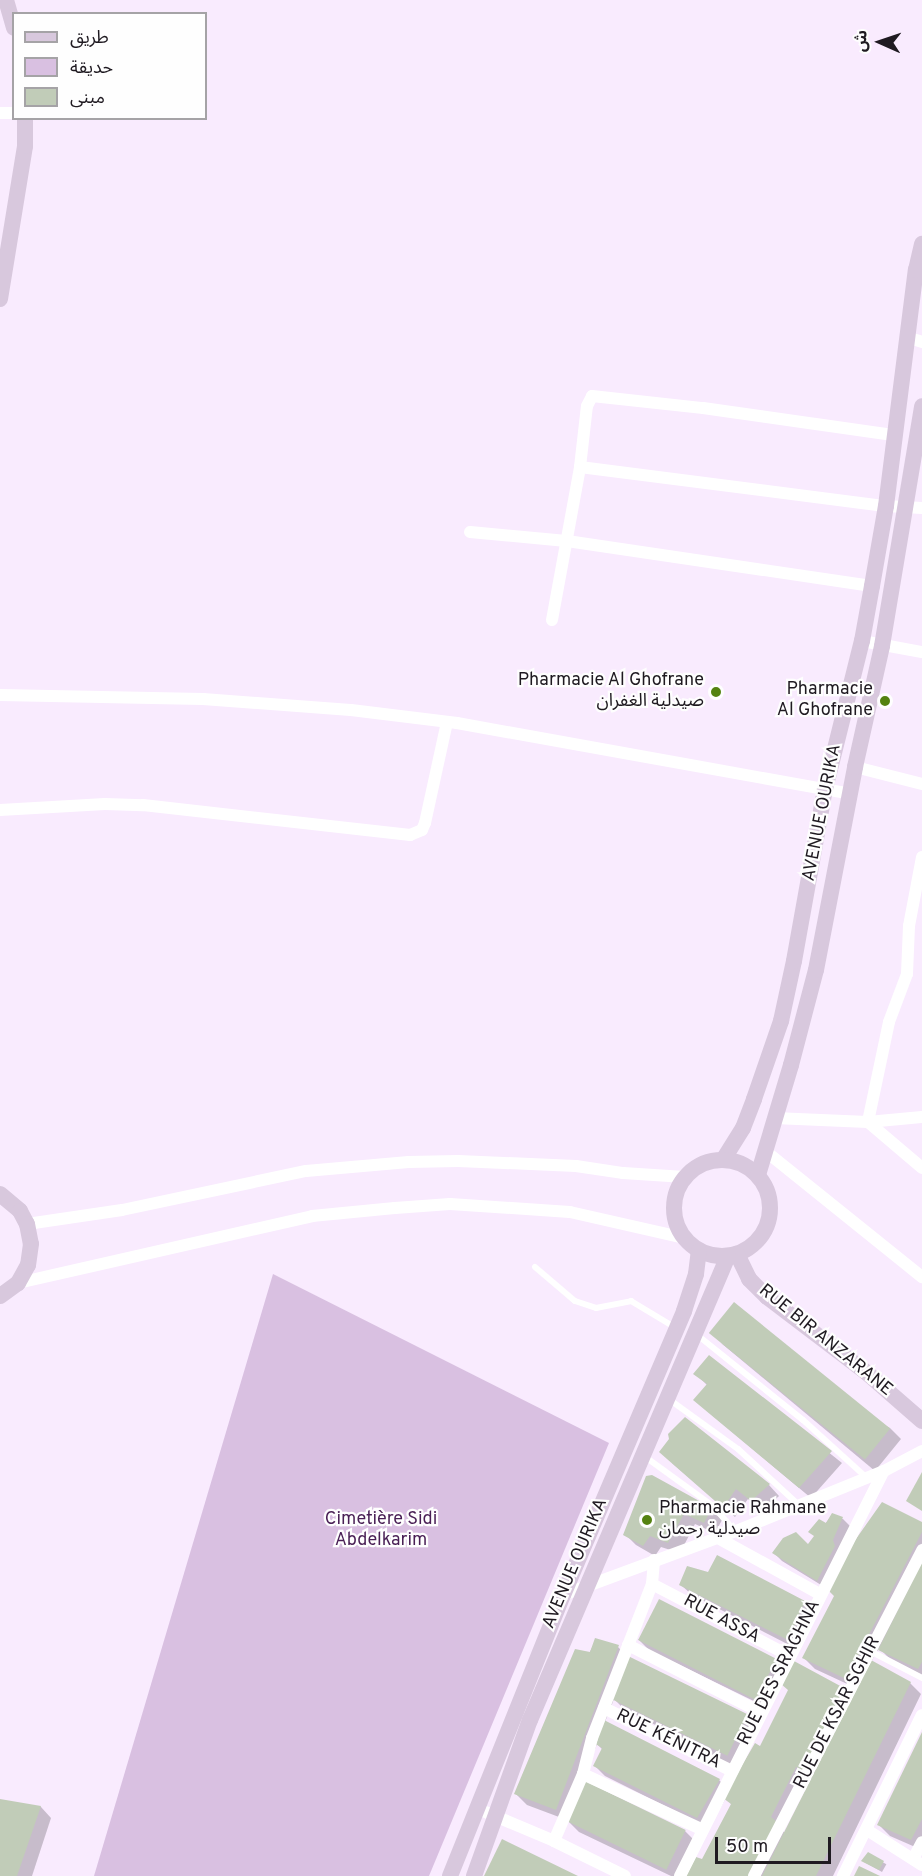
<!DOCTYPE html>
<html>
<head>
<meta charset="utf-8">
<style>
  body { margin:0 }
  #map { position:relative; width:922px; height:1876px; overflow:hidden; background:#f9ebfe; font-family:Overpass,"Noto Sans Arabic",sans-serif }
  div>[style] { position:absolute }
  .green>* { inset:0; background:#d9c0e1 }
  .shadow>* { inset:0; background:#0003; transform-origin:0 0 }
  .building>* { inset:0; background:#c1ccb8; transform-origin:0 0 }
  .lane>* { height:6px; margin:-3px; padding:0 3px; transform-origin:3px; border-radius:3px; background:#fff }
  .street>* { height:12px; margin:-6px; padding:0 6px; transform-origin:6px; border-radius:6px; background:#fff }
  .secondary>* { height:16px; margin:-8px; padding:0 8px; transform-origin:8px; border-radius:8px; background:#d8c8dd }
  .secondary>.ring { margin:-8px; padding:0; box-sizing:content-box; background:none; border:16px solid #d8c8dd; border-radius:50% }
  .dots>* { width:16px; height:16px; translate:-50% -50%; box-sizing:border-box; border:3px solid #fefefe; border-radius:50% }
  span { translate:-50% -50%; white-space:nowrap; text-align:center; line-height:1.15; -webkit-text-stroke:4.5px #fefefe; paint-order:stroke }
  .poi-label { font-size:18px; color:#1f1a21 }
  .right { translate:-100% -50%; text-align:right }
  .left { translate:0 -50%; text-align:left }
  .street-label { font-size:18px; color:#1f1a21 }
  .park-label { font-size:18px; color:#491f55 }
  .legend { position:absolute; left:12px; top:12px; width:195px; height:108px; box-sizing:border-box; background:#fefefe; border:2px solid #a5a3a6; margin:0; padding:8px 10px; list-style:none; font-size:18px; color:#1f1a21 }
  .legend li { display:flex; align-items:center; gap:12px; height:30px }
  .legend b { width:30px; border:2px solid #a5a3a6 }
  .north { position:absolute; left:850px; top:12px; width:60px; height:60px; -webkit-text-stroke:4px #fefefe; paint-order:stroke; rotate:273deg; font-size:16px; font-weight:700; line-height:24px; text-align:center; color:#1f1a21 }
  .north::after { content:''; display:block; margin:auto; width:21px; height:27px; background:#1f1a21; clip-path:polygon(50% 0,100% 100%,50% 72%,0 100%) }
  .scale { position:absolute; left:715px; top:1837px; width:116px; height:27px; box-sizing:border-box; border:3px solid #1f1a21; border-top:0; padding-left:8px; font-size:18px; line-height:21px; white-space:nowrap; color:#1f1a21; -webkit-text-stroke:4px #fefefe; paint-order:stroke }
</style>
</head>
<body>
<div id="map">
  <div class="green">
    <div style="clip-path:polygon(273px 1274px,609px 1443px,429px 1876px,94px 1876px)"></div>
  </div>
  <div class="shadow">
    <div style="clip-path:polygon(721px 1343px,890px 1428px,901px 1439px,875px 1471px)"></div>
    <div style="clip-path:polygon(709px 1357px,842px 1463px,811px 1498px,706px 1410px,708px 1386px,695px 1373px)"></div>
    <div style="clip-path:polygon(672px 1463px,769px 1485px,779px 1496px,763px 1511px,748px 1499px,735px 1517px)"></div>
    <div style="clip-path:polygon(648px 1478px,711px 1509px,722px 1520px,715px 1533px,695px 1524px,680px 1553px,661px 1547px,655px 1556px,636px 1545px,625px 1534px)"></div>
    <div style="clip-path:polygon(832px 1515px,843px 1519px,851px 1527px,826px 1588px,782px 1561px,774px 1553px,808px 1546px)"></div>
    <div style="clip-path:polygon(evenodd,922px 1524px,922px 1675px,891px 1660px,879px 1648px,871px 1662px,910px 1683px,921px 1694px,833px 1876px,687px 1876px,703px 1860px,732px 1805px,726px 1798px,709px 1828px,605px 1776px,594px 1765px,603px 1750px,597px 1744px,578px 1794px,685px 1831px,696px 1842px,680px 1876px,671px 1876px,579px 1832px,567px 1820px,527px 1805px,516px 1794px,596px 1640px,618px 1647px,629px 1658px,746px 1716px,758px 1727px,739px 1769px,623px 1708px,614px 1699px,605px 1722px,719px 1780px,729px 1790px,761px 1748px,843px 1689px,853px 1699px,858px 1689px,815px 1669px,804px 1658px,922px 1524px,807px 1778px,812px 1779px,785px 1833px,781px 1829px,807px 1778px)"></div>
    <div style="clip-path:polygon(680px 1584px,804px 1602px,815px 1613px,799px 1650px,692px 1595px)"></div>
    <div style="clip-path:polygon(638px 1639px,776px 1659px,787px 1670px,768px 1708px,649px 1650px)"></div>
    <div style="clip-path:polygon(922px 1736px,922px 1850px,890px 1836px,879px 1825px)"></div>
    <div style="clip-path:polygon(0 1801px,41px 1807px,51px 1818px,32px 1876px,0 1876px)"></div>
    <div style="left:868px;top:1854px;width:21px;height:9px;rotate:29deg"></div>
  </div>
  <div class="building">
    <div style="left:734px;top:1302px;width:201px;height:40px;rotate:39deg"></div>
    <div style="clip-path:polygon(709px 1355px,832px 1451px,799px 1488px,693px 1400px,707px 1384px,693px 1374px)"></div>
    <div style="clip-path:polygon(685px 1417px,770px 1484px,751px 1501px,736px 1489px,723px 1508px,659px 1452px,669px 1439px,668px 1434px)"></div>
    <div style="clip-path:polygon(922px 1472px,922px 1511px,906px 1501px)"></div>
    <div style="clip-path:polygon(652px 1475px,712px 1508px,704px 1523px,684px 1514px,668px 1543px,650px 1536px,643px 1546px,623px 1535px,646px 1476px)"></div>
    <div style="clip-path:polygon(882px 1502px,922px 1522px,922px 1532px,846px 1679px,802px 1658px,834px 1596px,829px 1591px,851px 1546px)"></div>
    <div style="clip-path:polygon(832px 1513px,843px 1517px,833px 1540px,835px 1546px,817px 1581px,772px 1553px,783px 1538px,796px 1532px,808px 1544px,814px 1536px,808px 1532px,819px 1519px,826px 1523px)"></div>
    <div style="clip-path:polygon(717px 1555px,805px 1601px,788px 1640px,679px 1585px,687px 1566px,708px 1572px)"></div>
    <div style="clip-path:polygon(922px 1562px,922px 1662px,918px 1669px,878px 1650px)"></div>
    <div style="left:659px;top:1599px;width:132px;height:46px;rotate:27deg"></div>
    <div style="clip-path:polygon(595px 1638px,619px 1645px,556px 1810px,514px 1794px,575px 1649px,590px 1652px)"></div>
    <div style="left:628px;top:1656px;width:133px;height:46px;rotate:26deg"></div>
    <div style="clip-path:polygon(871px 1660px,911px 1682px,816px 1876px,762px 1876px)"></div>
    <div style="clip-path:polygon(794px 1661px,844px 1688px,803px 1770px,796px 1767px,771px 1817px,777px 1822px,749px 1876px,686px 1876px,696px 1857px,702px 1859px,731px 1804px,723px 1798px,755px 1743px,760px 1746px,788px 1690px,781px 1684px)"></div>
    <div style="clip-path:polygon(602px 1719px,720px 1779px,697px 1818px,593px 1766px,602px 1748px,591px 1741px)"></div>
    <div style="clip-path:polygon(922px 1732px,922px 1819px,911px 1840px,877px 1825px)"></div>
    <div style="left:585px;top:1781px;width:112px;height:44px;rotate:26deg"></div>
    <div style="clip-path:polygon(0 1799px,41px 1806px,17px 1876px,0 1876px)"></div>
    <div style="clip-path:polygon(502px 1839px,578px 1876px,484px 1876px)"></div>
    <div style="clip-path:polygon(868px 1852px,884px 1861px,879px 1870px,861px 1861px)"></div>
    <div style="clip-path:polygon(859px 1866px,880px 1876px,854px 1876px)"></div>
  </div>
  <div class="lane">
    <div style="left:535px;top:1267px;width:52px;rotate:40.4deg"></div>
    <div style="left:575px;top:1301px;width:22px;rotate:18deg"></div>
    <div style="left:596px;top:1308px;width:36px;rotate:-11deg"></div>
    <div style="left:631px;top:1301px;width:52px;rotate:31deg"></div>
    <div style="left:696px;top:1334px;width:137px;rotate:38.8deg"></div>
    <div style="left:803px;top:1420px;width:86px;rotate:42.2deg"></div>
    <div style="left:670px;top:1400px;width:84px;rotate:35.8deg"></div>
    <div style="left:738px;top:1449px;width:83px;rotate:42.6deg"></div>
    <div style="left:644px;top:1456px;width:85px;rotate:35.9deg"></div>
    <div style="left:713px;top:1506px;width:33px;rotate:49deg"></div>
    <div style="left:870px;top:1651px;width:59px;rotate:27.4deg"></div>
  </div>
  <div class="street">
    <div style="left:0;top:113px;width:14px"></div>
    <div style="left:906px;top:337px;width:17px;rotate:17deg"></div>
    <div style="left:580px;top:467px;width:308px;rotate:7.3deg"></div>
    <div style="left:886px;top:506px;width:36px;rotate:3deg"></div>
    <div style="left:470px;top:532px;width:97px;rotate:5.3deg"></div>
    <div style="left:567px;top:541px;width:308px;rotate:8.4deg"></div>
    <div style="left:552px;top:620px;width:156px;rotate:-79.6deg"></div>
    <div style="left:580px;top:467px;width:61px;rotate:-83.5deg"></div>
    <div style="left:587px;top:406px;width:11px;rotate:-63deg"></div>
    <div style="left:592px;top:396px;width:112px;rotate:6.2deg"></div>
    <div style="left:703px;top:408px;width:192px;rotate:8.1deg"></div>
    <div style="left:862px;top:641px;width:61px;rotate:10.4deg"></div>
    <div style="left:0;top:695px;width:203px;rotate:1.1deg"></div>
    <div style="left:203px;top:699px;width:148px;rotate:4.3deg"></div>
    <div style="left:351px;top:710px;width:107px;rotate:7deg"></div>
    <div style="left:457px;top:723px;width:399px;rotate:10.2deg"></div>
    <div style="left:855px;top:767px;width:69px;rotate:14.2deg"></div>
    <div style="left:0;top:810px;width:105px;rotate:-3.3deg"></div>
    <div style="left:105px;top:804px;width:38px;rotate:2deg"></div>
    <div style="left:143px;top:805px;width:269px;rotate:6.4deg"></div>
    <div style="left:410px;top:835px;width:13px;rotate:-23deg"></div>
    <div style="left:422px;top:830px;width:8px;rotate:-67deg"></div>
    <div style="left:425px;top:823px;width:103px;rotate:-77.7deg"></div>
    <div style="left:922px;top:857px;width:70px;rotate:100.7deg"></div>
    <div style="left:909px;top:926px;width:48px;rotate:92.4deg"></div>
    <div style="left:907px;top:974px;width:51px;rotate:110.6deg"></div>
    <div style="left:889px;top:1022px;width:102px;rotate:101.9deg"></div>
    <div style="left:868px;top:1122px;width:71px;rotate:40.4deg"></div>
    <div style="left:774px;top:1118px;width:94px;rotate:2.4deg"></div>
    <div style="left:868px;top:1122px;width:54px;rotate:-5.3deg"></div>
    <div style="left:764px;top:1150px;width:203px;rotate:38.8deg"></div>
    <div style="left:27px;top:1224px;width:96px;rotate:-8.4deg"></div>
    <div style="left:122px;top:1210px;width:188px;rotate:-12deg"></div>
    <div style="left:306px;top:1171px;width:103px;rotate:-5deg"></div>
    <div style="left:409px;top:1162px;width:49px;rotate:-1.2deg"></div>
    <div style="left:458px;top:1161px;width:118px;rotate:2.4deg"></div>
    <div style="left:576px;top:1166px;width:48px;rotate:8.5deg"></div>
    <div style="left:623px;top:1173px;width:62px;rotate:3.7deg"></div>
    <div style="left:18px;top:1283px;width:302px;rotate:-12.8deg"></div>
    <div style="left:312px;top:1216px;width:83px;rotate:-5.5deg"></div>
    <div style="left:395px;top:1208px;width:55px;rotate:-4.2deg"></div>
    <div style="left:450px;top:1204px;width:120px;rotate:3.8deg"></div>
    <div style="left:570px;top:1212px;width:117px;rotate:12.8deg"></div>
    <div style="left:718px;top:1538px;width:116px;rotate:28.8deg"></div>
    <div style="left:652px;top:1584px;width:156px;rotate:27.6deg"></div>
    <div style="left:563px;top:1595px;width:184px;rotate:-20.3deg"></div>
    <div style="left:736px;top:1531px;width:160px;rotate:-22.1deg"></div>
    <div style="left:884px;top:1471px;width:43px;rotate:-27.8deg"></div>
    <div style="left:628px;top:1645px;width:148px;rotate:26.9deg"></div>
    <div style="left:604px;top:1708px;width:143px;rotate:26.2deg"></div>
    <div style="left:583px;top:1774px;width:132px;rotate:25deg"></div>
    <div style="left:476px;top:1808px;width:85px;rotate:22.9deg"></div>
    <div style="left:554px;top:1841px;width:79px;rotate:26.2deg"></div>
    <div style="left:867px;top:1830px;width:65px;rotate:32.5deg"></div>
    <div style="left:554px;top:1841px;width:73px;rotate:-66.6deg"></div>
    <div style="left:583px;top:1774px;width:37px;rotate:-76deg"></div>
    <div style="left:592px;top:1738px;width:165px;rotate:-68.7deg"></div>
    <div style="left:652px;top:1584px;width:24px;rotate:-85deg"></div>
    <div style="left:913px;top:1859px;width:19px;rotate:-62deg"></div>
    <div style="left:680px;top:1876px;width:453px;rotate:-63.3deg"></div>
    <div style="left:754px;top:1876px;width:367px;rotate:-62.7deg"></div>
    <div style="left:843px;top:1876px;width:179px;rotate:-63.9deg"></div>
  </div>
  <div class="secondary">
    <div style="left:6px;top:0;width:29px;rotate:74deg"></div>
    <div style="left:0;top:299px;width:155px;rotate:-80.7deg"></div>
    <div style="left:25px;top:146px;width:28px;rotate:-90deg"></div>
    <div style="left:723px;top:1160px;width:38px;rotate:-58deg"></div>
    <div style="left:743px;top:1128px;width:31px;rotate:-69deg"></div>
    <div style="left:754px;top:1099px;width:83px;rotate:-70.9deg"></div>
    <div style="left:781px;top:1021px;width:61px;rotate:-77.8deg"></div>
    <div style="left:794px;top:961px;width:175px;rotate:-79.8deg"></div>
    <div style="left:825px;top:789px;width:153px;rotate:-76deg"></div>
    <div style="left:862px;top:641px;width:56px;rotate:-79.7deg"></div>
    <div style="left:872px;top:586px;width:81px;rotate:-80.1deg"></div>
    <div style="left:886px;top:506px;width:238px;rotate:-82.8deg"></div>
    <div style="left:916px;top:270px;width:27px;rotate:-77deg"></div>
    <div class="ring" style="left:674px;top:1160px;width:80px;height:80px"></div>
    <div style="left:758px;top:1175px;width:115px;rotate:-73.3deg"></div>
    <div style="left:791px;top:1065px;width:98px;rotate:-75.3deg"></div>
    <div style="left:816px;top:970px;width:207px;rotate:-79.1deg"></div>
    <div style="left:855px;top:767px;width:124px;rotate:-77.4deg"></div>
    <div style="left:882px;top:646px;width:243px;rotate:-80.5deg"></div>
    <div style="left:0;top:1194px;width:26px;rotate:40deg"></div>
    <div style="left:20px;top:1211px;width:15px;rotate:62deg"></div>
    <div style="left:27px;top:1224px;width:20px;rotate:79deg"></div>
    <div style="left:31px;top:1244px;width:21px;rotate:98deg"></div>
    <div style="left:28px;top:1265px;width:21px;rotate:119deg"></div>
    <div style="left:18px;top:1283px;width:22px;rotate:144deg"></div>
    <div style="left:737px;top:1254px;width:28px;rotate:64deg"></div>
    <div style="left:749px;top:1279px;width:25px;rotate:45deg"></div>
    <div style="left:767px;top:1297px;width:126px;rotate:37.2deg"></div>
    <div style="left:867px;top:1373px;width:73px;rotate:41.1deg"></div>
    <div style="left:450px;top:1876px;width:303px;rotate:-68.1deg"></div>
    <div style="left:563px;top:1595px;width:309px;rotate:-66.9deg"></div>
    <div style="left:684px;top:1311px;width:39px;rotate:-72deg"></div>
    <div style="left:696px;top:1274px;width:23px;rotate:-83deg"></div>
    <div style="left:474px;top:1876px;width:166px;rotate:-70.3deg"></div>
    <div style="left:530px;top:1720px;width:504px;rotate:-66.89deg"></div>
  </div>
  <div class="dots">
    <div style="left:716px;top:692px;background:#548210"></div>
    <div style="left:885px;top:701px;background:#548210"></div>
    <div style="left:647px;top:1520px;background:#548210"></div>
  </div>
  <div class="poi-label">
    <span class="right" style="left:704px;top:692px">Pharmacie Al Ghofrane<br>صيدلية الغفران</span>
    <span class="right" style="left:873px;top:701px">Pharmacie<br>Al Ghofrane</span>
    <span class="left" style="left:659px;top:1520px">Pharmacie Rahmane<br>صيدلية رحمان</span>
  </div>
  <div class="street-label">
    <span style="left:823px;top:813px;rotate:-79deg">AVENUE OURIKA</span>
    <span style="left:825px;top:1341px;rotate:39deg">RUE BIR ANZARANE</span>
    <span style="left:576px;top:1564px;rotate:-67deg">AVENUE OURIKA</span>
    <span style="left:721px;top:1620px;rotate:28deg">RUE ASSA</span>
    <span style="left:780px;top:1673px;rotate:-63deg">RUE DES SRAGHNA</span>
    <span style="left:838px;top:1713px;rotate:-63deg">RUE DE KSAR SGHIR</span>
    <span style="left:668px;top:1740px;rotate:26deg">RUE KÉNITRA</span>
  </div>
  <div class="park-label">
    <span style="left:381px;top:1531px">Cimetière Sidi<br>Abdelkarim</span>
  </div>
  <ul class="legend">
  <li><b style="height:8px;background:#d8c8dd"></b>طريق</li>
  <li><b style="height:16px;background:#d9c0e1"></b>حديقة</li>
  <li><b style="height:16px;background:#c1ccb8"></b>مبنى</li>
  </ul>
  <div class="north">ش</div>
  <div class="scale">50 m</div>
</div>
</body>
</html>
